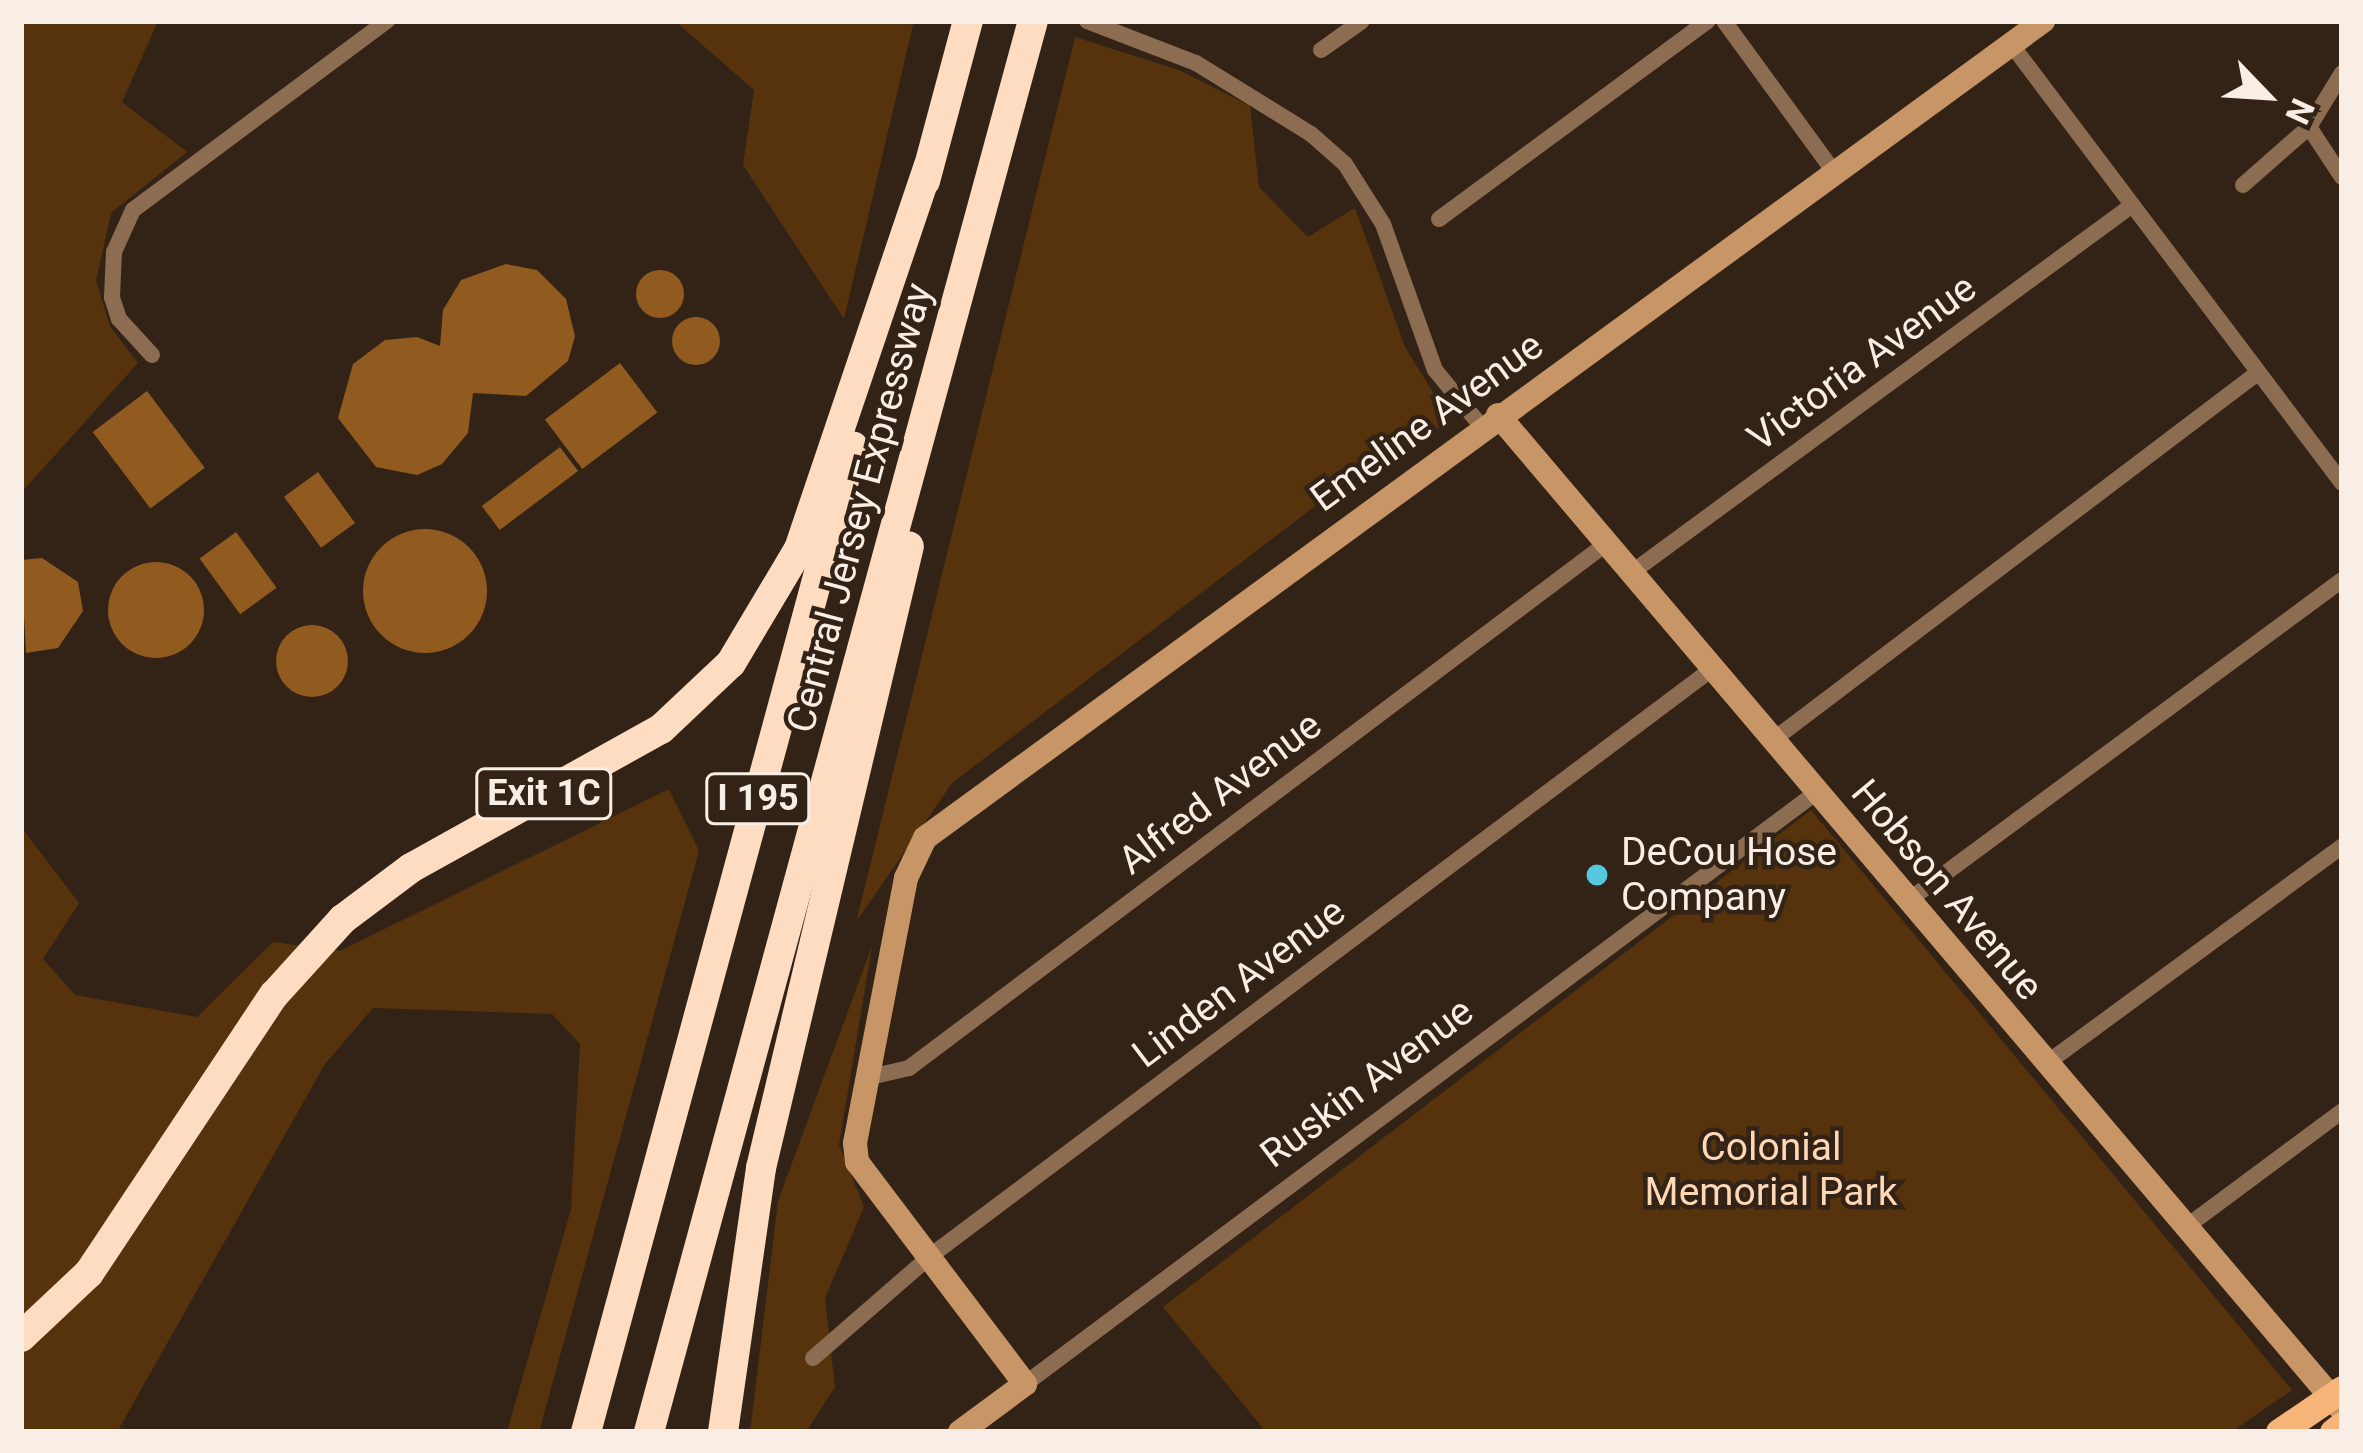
<!DOCTYPE html>
<html>
<head>
<meta charset="utf-8">
<style>
  body { margin:0 }
  #map { position:relative; width:2363px; height:1453px; overflow:hidden; background:#322316; font-family:Roboto,sans-serif }
  div>[style] { position:absolute }
  .green>* { inset:0; background:#56330d }
  .water>* { inset:0; background:#915a1f; transform-origin:0 0 }
  .round { border-radius:50% }
  .street>* { height:16px; margin:-8px; padding:0 8px; transform-origin:8px; border-radius:8px; background:#8d6d51 }
  .secondary>* { height:24px; margin:-12px; padding:0 12px; transform-origin:12px; border-radius:12px; background:#c89567 }
  .primary>* { height:27px; margin:-13.5px; padding:0 13.5px; transform-origin:13.5px; border-radius:13.5px; background:#f6b478 }
  .highway>* { height:30px; margin:-15px; padding:0 15px; transform-origin:15px; border-radius:15px; background:#fddcc1 }
  .dots>* { width:33px; height:33px; translate:-50% -50%; box-sizing:border-box; border:6px solid #322316; border-radius:50% }
  span { translate:-50% -50%; white-space:nowrap; text-align:center; line-height:1.15; -webkit-text-stroke:9px #322316; paint-order:stroke }
  .shield-label span { padding:3px 9px; background:#322316; border:3px solid; border-radius:9px; -webkit-text-stroke-width:0 }
  .shield-label { font-size:36px; color:#f8eee5; font-weight:700 }
  .street-label { font-size:39px; color:#f8eee5 }
  .poi-label { font-size:39px; color:#f8eee5 }
  .left { translate:0 -50%; text-align:left }
  .park-label { font-size:39px; color:#ffd7b5 }
  .frame { position:absolute; inset:0; border:24px solid #f8eee5; pointer-events:none }
  .north { position:absolute; left:2207px; top:36px; width:120px; height:120px; -webkit-text-stroke:9px #322316; paint-order:stroke; rotate:115deg; font-size:33px; font-weight:700; line-height:48px; text-align:center; color:#f8eee5 }
  .north::after { content:''; display:block; margin:auto; width:42px; height:54px; background:#f8eee5; clip-path:polygon(50% 0,100% 100%,50% 72%,0 100%) }
</style>
</head>
<body>
<div id="map">
  <div class="green">
    <div style="clip-path:polygon(21px 21px,158px 21px,122px 102px,187px 152px,111px 213px,96px 281px,110px 326px,138px 363px,21px 493px)"></div>
    <div style="clip-path:polygon(675px 21px,914px 21px,844px 319px,743px 165px,754px 90px)"></div>
    <div style="clip-path:polygon(1075px 37px,1179px 70px,1250px 106px,1259px 187px,1308px 237px,1355px 208px,1405px 347px,1451px 421px,1377px 459px,952px 783px,856px 922px)"></div>
    <div style="clip-path:polygon(669px 789px,699px 851px,539px 1432px,507px 1432px,571px 1209px,580px 1044px,552px 1014px,373px 1008px,325px 1064px,117px 1432px,21px 1432px,21px 827px,79px 903px,43px 959px,75px 995px,197px 1017px,273px 942px,340px 951px)"></div>
    <div style="clip-path:polygon(1811px 810px,2292px 1390px,2231px 1432px,1266px 1432px,1163px 1307px)"></div>
    <div style="clip-path:polygon(872px 946px,839px 1145px,864px 1207px,825px 1298px,835px 1387px,806px 1432px,750px 1432px,778px 1201px)"></div>
  </div>
  <div class="water">
    <div style="clip-path:polygon(506px 264px,537px 270px,566px 299px,575px 336px,568px 361px,526px 396px,473px 393px,468px 433px,442px 464px,417px 475px,376px 467px,338px 418px,353px 364px,385px 340px,417px 337px,440px 346px,443px 310px,461px 280px)"></div>
    <div class="round" style="left:636px;top:270px;width:48px;height:48px"></div>
    <div class="round" style="left:672px;top:317px;width:48px;height:48px"></div>
    <div style="left:620px;top:363px;width:62px;height:94px;rotate:53deg"></div>
    <div style="left:147px;top:391px;width:96px;height:68px;rotate:53deg"></div>
    <div style="left:560px;top:447px;width:30px;height:98px;rotate:53deg"></div>
    <div style="left:318px;top:472px;width:63px;height:42px;rotate:54deg"></div>
    <div class="round" style="left:363px;top:529px;width:124px;height:124px"></div>
    <div style="left:236px;top:532px;width:69px;height:45px;rotate:54deg"></div>
    <div style="clip-path:polygon(42px 558px,78px 582px,83px 611px,58px 648px,26px 653px,21px 560px)"></div>
    <div class="round" style="left:108px;top:562px;width:96px;height:96px"></div>
    <div class="round" style="left:276px;top:625px;width:72px;height:72px"></div>
  </div>
  <div class="street">
    <div style="left:1087px;top:21px;width:117px;rotate:21.1deg"></div>
    <div style="left:1196px;top:63px;width:135px;rotate:31.7deg"></div>
    <div style="left:1311px;top:134px;width:45px;rotate:41.4deg"></div>
    <div style="left:1345px;top:164px;width:71px;rotate:57.7deg"></div>
    <div style="left:1383px;top:224px;width:155px;rotate:70.4deg"></div>
    <div style="left:1435px;top:370px;width:74px;rotate:50.5deg"></div>
    <div style="left:1724px;top:21px;width:187px;rotate:53.9deg"></div>
    <div style="left:2011px;top:44px;width:550px;rotate:52.98deg"></div>
    <div style="left:1321px;top:50px;width:50px;rotate:-35.3deg"></div>
    <div style="left:2342px;top:73px;width:63px;rotate:121.4deg"></div>
    <div style="left:2309px;top:127px;width:60px;rotate:56.6deg"></div>
    <div style="left:2243px;top:185px;width:88px;rotate:-41.3deg"></div>
    <div style="left:1439px;top:219px;width:334px;rotate:-36.4deg"></div>
    <div style="left:152px;top:355px;width:49px;rotate:-132.5deg"></div>
    <div style="left:119px;top:319px;width:23px;rotate:-108deg"></div>
    <div style="left:112px;top:297px;width:45px;rotate:-87.5deg"></div>
    <div style="left:114px;top:252px;width:46px;rotate:-65.7deg"></div>
    <div style="left:133px;top:210px;width:317px;rotate:-36.7deg"></div>
    <div style="left:1631px;top:573px;width:620px;rotate:-36.28deg"></div>
    <div style="left:1773px;top:740px;width:606px;rotate:-37.15deg"></div>
    <div style="left:1909px;top:900px;width:538px;rotate:-36.47deg"></div>
    <div style="left:2047px;top:1063px;width:366px;rotate:-36.3deg"></div>
    <div style="left:866px;top:1078px;width:44px;rotate:-13.1deg"></div>
    <div style="left:909px;top:1068px;width:872px;rotate:-36.94deg"></div>
    <div style="left:2186px;top:1227px;width:194px;rotate:-36.6deg"></div>
    <div style="left:813px;top:1358px;width:154px;rotate:-41deg"></div>
    <div style="left:929px;top:1257px;width:979px;rotate:-36.91deg"></div>
    <div style="left:1025px;top:1384px;width:989px;rotate:-36.78deg"></div>
  </div>
  <div class="secondary">
    <div style="left:1498px;top:415px;width:1305px;rotate:49.69deg"></div>
    <div style="left:960px;top:1432px;width:81px;rotate:-36.4deg"></div>
    <div style="left:1025px;top:1384px;width:278px;rotate:-127.1deg"></div>
    <div style="left:857px;top:1162px;width:19px;rotate:-96deg"></div>
    <div style="left:855px;top:1143px;width:270px;rotate:-79.1deg"></div>
    <div style="left:906px;top:878px;width:44px;rotate:-64.6deg"></div>
    <div style="left:925px;top:838px;width:1385px;rotate:-36.16deg"></div>
  </div>
  <div class="primary">
    <div style="left:2279px;top:1432px;width:76px;rotate:-34.3deg"></div>
    <div style="left:2333px;top:1432px;width:11px;rotate:-38deg"></div>
  </div>
  <div class="highway">
    <div style="left:925px;top:181px;width:166px;rotate:-75deg"></div>
    <div style="left:21px;top:1337px;width:93px;rotate:-43.3deg"></div>
    <div style="left:89px;top:1273px;width:334px;rotate:-56.4deg"></div>
    <div style="left:274px;top:995px;width:103px;rotate:-47.8deg"></div>
    <div style="left:343px;top:919px;width:85px;rotate:-36.9deg"></div>
    <div style="left:411px;top:868px;width:286px;rotate:-29.1deg"></div>
    <div style="left:661px;top:729px;width:96px;rotate:-43.3deg"></div>
    <div style="left:731px;top:663px;width:133px;rotate:-59.2deg"></div>
    <div style="left:799px;top:549px;width:404px;rotate:-71.3deg"></div>
    <div style="left:586px;top:1432px;width:1021px;rotate:-74.83deg"></div>
    <div style="left:649px;top:1432px;width:1462px;rotate:-74.78deg"></div>
    <div style="left:723px;top:1432px;width:267px;rotate:-81.8deg"></div>
    <div style="left:761px;top:1168px;width:639px;rotate:-76.62deg"></div>
  </div>
  <div class="dots">
    <div style="left:1597px;top:875px;background:#56c9e0"></div>
  </div>
  <div class="shield-label">
    <span style="left:544px;top:794px">Exit 1C</span>
    <span style="left:758px;top:799px">I 195</span>
  </div>
  <div class="street-label">
    <span style="left:1862px;top:363px;rotate:-36deg">Victoria Avenue</span>
    <span style="left:1427px;top:422px;rotate:-36deg">Emeline Avenue</span>
    <span style="left:860px;top:508px;rotate:-75deg">Central Jersey Expressway</span>
    <span style="left:1220px;top:793px;rotate:-37deg">Alfred Avenue</span>
    <span style="left:1947px;top:890px;rotate:50deg">Hobson Avenue</span>
    <span style="left:1239px;top:983px;rotate:-37deg">Linden Avenue</span>
    <span style="left:1367px;top:1083px;rotate:-37deg">Ruskin Avenue</span>
  </div>
  <div class="poi-label">
    <span class="left" style="left:1621px;top:875px">DeCou Hose<br>Company</span>
  </div>
  <div class="park-label">
    <span style="left:1771px;top:1170px">Colonial<br>Memorial Park</span>
  </div>
  <div class="frame"></div>
  <div class="north">N</div>
</div>
</body>
</html>
